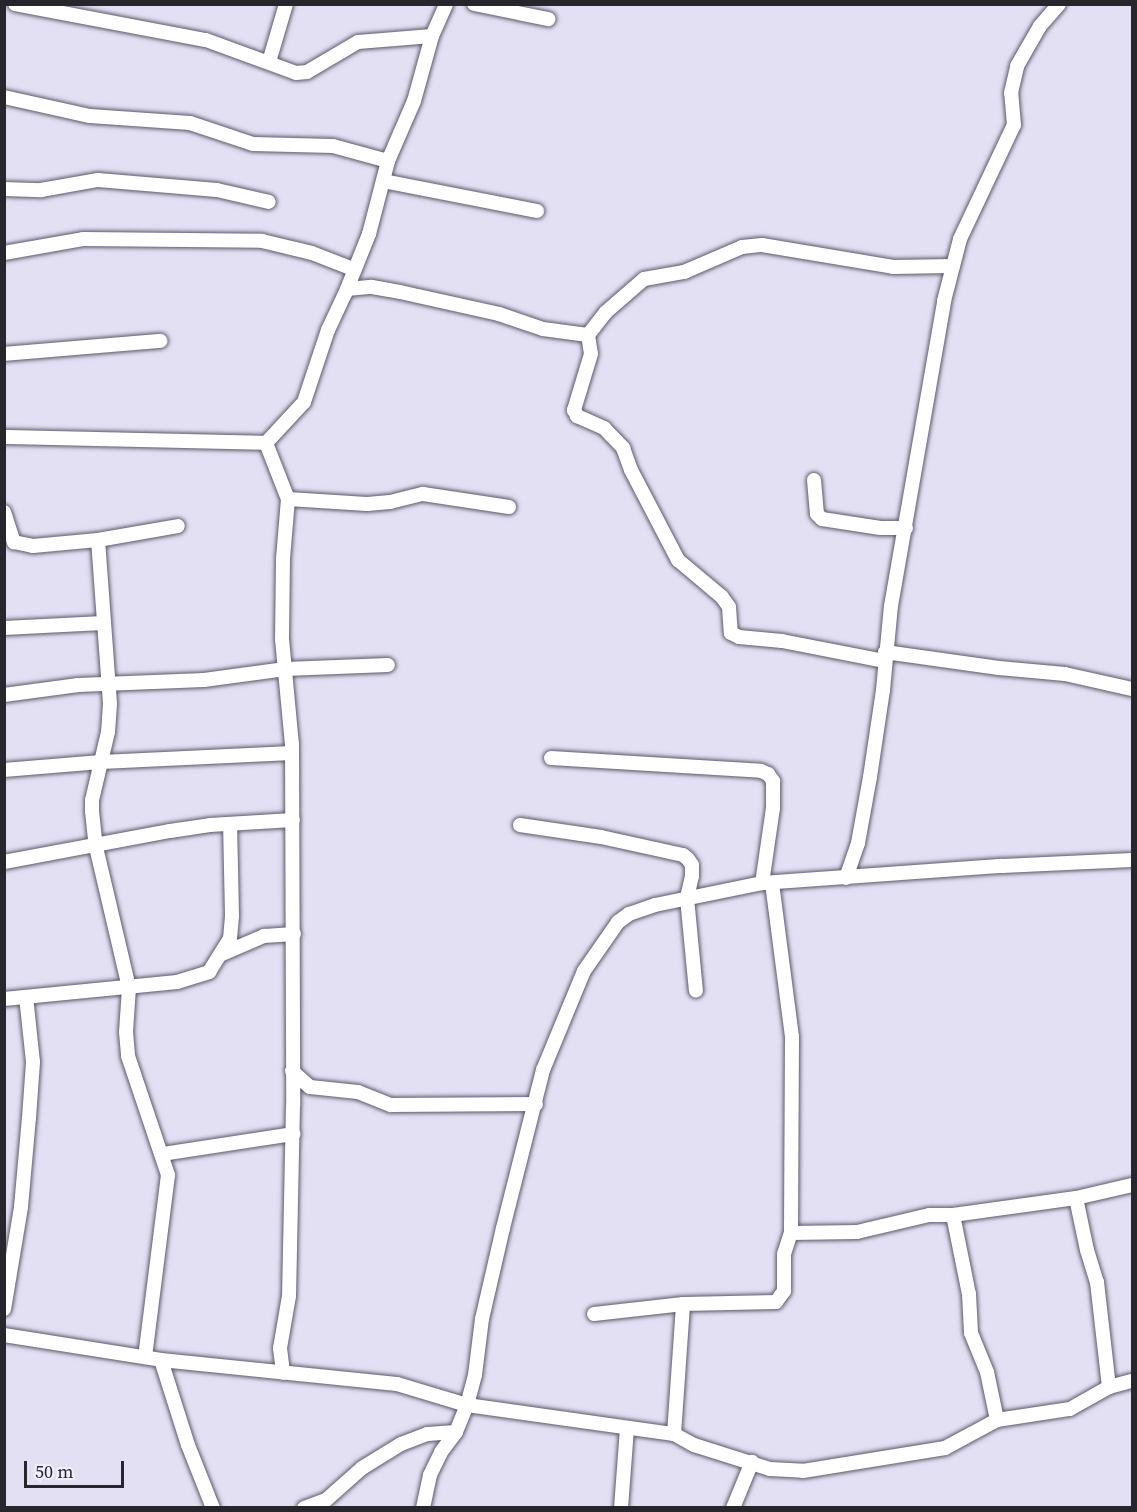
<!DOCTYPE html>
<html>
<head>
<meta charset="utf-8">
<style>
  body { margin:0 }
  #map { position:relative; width:1137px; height:1512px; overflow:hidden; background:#e4e0f4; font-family:"Source Serif 4",serif }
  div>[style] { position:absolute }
  .roads { filter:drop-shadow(0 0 2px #5c596a) drop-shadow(0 0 2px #5c596a) }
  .street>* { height:14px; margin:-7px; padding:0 7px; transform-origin:7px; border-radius:7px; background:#fff }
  span { translate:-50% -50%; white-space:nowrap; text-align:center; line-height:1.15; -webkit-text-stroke:4.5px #f1eefe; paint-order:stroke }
  .frame { position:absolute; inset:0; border:6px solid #27262d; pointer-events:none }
  .scale { position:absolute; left:24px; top:1461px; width:100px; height:27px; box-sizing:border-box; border:3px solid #27262d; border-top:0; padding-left:8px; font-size:18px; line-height:21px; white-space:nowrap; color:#27262d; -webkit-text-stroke:4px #f1eefe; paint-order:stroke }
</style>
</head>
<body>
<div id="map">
  <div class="roads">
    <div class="street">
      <div style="left:15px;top:4px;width:194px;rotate:10.7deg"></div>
      <div style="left:206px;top:40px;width:96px;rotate:20.1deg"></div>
      <div style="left:296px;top:73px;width:11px;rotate:-5deg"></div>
      <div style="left:307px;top:72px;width:59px;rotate:-30.5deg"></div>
      <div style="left:358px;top:42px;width:74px;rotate:-4.6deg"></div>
      <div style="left:474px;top:4px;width:76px;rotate:11.5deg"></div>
      <div style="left:269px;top:62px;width:60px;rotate:-73.7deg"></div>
      <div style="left:4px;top:97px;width:88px;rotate:12.5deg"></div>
      <div style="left:90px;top:116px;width:100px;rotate:4deg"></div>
      <div style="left:190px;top:123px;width:66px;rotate:18.4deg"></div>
      <div style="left:253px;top:144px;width:80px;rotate:1.4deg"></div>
      <div style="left:333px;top:146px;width:57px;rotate:15.3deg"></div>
      <div style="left:383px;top:181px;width:157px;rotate:11deg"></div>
      <div style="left:4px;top:189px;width:37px;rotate:2deg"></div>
      <div style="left:41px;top:190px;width:58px;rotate:-10deg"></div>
      <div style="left:98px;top:180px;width:119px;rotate:4.8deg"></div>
      <div style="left:217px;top:190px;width:53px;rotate:13deg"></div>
      <div style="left:4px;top:253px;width:80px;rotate:-10deg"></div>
      <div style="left:83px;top:239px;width:179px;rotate:0.6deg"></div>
      <div style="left:262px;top:241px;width:51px;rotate:13.5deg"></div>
      <div style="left:312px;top:253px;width:44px;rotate:21.3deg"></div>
      <div style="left:347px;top:289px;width:25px;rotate:-5deg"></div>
      <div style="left:372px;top:287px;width:28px;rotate:10deg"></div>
      <div style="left:400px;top:292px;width:101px;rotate:12.5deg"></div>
      <div style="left:499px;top:314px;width:46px;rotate:18.8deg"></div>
      <div style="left:543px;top:329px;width:45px;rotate:7.6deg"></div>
      <div style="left:588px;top:335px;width:19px;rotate:81deg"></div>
      <div style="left:591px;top:354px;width:59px;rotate:106.9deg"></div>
      <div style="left:574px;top:410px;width:7px;rotate:63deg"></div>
      <div style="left:577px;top:416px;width:30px;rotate:24deg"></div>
      <div style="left:604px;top:428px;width:28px;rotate:46deg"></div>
      <div style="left:623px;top:448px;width:23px;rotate:70deg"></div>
      <div style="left:631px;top:470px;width:102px;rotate:62.4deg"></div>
      <div style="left:678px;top:560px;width:57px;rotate:40.1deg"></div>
      <div style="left:722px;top:597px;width:12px;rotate:55deg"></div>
      <div style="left:729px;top:607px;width:26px;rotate:86deg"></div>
      <div style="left:731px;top:633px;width:9px;rotate:27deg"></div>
      <div style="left:739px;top:637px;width:43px;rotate:5.3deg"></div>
      <div style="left:782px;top:641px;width:105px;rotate:11deg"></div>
      <div style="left:588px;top:335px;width:29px;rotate:-52deg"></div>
      <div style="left:606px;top:312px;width:50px;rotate:-41deg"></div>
      <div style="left:644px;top:279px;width:41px;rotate:-9.9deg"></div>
      <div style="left:684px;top:272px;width:63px;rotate:-23.3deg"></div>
      <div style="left:742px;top:247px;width:20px;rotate:-6deg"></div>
      <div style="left:762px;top:245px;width:133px;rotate:9.5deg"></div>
      <div style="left:893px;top:267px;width:60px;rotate:-1deg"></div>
      <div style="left:4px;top:354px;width:157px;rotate:-4.8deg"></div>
      <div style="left:4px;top:437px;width:262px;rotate:1.3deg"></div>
      <div style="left:266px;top:443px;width:56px;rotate:-47.2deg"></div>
      <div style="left:304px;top:402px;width:76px;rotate:-71.6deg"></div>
      <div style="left:328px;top:330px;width:40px;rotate:-65deg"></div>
      <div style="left:345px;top:294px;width:65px;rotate:-68.2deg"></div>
      <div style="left:369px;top:234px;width:75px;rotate:-75.4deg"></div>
      <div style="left:388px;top:161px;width:65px;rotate:-66.6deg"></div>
      <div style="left:414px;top:101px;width:67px;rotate:-74.5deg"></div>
      <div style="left:432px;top:36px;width:35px;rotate:-66deg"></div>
      <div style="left:266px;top:443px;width:60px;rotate:68.6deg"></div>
      <div style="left:288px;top:499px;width:59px;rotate:94.8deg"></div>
      <div style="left:283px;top:558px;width:81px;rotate:90.7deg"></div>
      <div style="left:282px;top:639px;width:105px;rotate:84.6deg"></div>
      <div style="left:292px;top:744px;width:362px;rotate:89.8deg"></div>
      <div style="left:293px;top:1106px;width:190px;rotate:91.2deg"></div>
      <div style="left:289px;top:1296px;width:53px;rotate:99.8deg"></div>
      <div style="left:280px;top:1348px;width:25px;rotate:83deg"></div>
      <div style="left:814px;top:480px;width:34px;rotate:85deg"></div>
      <div style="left:817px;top:514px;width:7px;rotate:45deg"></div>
      <div style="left:822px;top:519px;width:59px;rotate:8.8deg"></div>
      <div style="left:880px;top:528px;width:26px"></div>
      <div style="left:288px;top:499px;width:79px;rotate:3.6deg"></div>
      <div style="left:367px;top:504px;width:23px;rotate:-5deg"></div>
      <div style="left:390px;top:502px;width:34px;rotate:-14deg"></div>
      <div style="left:423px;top:494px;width:87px;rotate:8.6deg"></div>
      <div style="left:4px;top:512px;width:32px;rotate:72deg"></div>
      <div style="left:14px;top:542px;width:19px;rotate:12deg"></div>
      <div style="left:33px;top:546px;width:65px;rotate:-5.3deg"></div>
      <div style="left:98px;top:540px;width:81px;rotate:-9.9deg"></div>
      <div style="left:98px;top:540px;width:164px;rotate:85.8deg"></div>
      <div style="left:110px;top:704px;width:28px;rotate:94deg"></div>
      <div style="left:108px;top:732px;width:70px;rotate:103.2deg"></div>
      <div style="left:92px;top:800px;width:11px;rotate:90deg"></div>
      <div style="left:92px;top:811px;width:36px;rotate:84deg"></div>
      <div style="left:96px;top:847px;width:145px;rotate:76.8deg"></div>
      <div style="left:129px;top:988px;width:44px;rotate:93.9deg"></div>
      <div style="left:126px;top:1032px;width:24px;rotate:85deg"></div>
      <div style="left:128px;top:1056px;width:126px;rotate:71.4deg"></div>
      <div style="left:168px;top:1175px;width:183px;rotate:97.2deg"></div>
      <div style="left:4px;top:628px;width:99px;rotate:-2.9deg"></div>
      <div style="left:885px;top:652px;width:115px;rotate:8deg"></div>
      <div style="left:999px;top:668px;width:66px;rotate:5.2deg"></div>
      <div style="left:1065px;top:674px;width:69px;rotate:12.6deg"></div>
      <div style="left:4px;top:695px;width:75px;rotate:-7.7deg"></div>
      <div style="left:78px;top:685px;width:126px;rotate:-2.3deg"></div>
      <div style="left:204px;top:680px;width:82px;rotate:-7.7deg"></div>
      <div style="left:285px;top:669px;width:103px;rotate:-2.2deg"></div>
      <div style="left:551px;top:758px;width:210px;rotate:3.5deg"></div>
      <div style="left:761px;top:771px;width:8px;rotate:23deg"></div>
      <div style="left:768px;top:774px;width:9px;rotate:54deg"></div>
      <div style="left:773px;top:781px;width:27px;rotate:90deg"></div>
      <div style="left:773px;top:808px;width:76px;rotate:98.3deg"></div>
      <div style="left:4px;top:770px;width:97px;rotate:-4.7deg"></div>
      <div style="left:101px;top:762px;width:191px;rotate:-2.7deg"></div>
      <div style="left:520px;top:825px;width:82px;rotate:8.4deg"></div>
      <div style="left:601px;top:837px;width:84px;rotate:12.4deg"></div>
      <div style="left:683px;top:855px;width:6px;rotate:39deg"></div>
      <div style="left:688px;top:859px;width:7px;rotate:56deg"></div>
      <div style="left:692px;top:865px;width:11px;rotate:90deg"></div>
      <div style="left:692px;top:876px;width:23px;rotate:103deg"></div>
      <div style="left:687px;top:898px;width:93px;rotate:84.5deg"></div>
      <div style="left:4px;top:862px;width:169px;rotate:-10.6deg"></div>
      <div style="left:170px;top:831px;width:40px;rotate:-8.5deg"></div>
      <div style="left:210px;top:825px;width:83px;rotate:-3.4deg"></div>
      <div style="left:846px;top:878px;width:37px;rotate:-71deg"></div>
      <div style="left:858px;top:843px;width:67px;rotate:-79.7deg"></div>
      <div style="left:870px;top:777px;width:88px;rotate:-81.5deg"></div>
      <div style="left:883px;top:690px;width:84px;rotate:-84.6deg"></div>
      <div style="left:891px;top:606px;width:310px;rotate:-80.1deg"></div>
      <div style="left:944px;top:301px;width:64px;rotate:-75.5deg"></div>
      <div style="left:960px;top:239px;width:126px;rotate:-64.7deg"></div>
      <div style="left:1014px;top:125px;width:32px;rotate:-95deg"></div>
      <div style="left:1011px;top:93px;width:28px;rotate:-77deg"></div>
      <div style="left:1017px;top:66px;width:46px;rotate:-60.1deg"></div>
      <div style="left:1040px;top:26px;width:29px;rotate:-49deg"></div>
      <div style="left:772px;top:883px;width:155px;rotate:82.6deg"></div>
      <div style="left:792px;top:1037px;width:196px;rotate:90.3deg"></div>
      <div style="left:222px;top:954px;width:46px;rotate:-23.2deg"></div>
      <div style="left:264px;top:936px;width:30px;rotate:-4deg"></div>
      <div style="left:4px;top:999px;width:174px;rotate:-5.6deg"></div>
      <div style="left:177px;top:982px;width:34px;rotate:-17deg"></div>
      <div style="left:209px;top:972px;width:39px;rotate:-58deg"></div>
      <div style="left:230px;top:939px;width:23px;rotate:-85deg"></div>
      <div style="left:232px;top:916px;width:92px;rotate:-91.2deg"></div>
      <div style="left:292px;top:1071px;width:24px;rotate:42deg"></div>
      <div style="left:310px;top:1087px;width:48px;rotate:5.9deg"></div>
      <div style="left:358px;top:1092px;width:35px;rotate:22deg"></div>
      <div style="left:391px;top:1105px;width:145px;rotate:-0.4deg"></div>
      <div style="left:162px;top:1154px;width:133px;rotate:-8.7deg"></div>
      <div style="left:1076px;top:1198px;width:53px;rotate:78.1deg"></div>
      <div style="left:1087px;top:1250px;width:34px;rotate:73deg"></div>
      <div style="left:1097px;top:1282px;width:106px;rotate:83.5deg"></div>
      <div style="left:953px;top:1215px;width:124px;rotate:-7.9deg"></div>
      <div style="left:1076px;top:1198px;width:57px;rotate:-13.1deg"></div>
      <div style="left:4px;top:1309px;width:103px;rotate:-80.5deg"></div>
      <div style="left:21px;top:1207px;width:89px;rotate:-84.9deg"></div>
      <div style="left:29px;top:1118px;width:56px;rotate:-85.9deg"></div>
      <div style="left:33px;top:1062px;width:65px;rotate:-96.1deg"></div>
      <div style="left:594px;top:1314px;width:90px;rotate:-6.4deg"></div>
      <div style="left:683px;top:1304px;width:93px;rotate:-1.2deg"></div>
      <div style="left:776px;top:1302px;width:14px;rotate:-54deg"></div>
      <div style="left:784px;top:1291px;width:37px;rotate:-90deg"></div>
      <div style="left:784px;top:1254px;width:22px;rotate:-72deg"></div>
      <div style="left:791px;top:1233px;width:66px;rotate:-0.9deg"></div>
      <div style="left:857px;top:1232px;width:74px;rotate:-13.3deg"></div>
      <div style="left:929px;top:1215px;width:24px"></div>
      <div style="left:953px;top:1215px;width:81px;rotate:78.6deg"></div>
      <div style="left:969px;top:1294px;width:39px;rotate:87deg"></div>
      <div style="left:971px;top:1333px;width:42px;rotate:67.7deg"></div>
      <div style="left:987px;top:1372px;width:49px;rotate:78.2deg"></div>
      <div style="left:4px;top:1335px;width:159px;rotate:9deg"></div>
      <div style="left:161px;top:1360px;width:237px;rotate:5.8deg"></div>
      <div style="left:397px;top:1384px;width:73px;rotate:16.7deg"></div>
      <div style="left:467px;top:1405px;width:31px;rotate:-75deg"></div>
      <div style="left:475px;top:1375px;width:56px;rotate:-82.9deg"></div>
      <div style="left:482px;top:1319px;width:93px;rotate:-77deg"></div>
      <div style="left:503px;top:1228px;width:163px;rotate:-75.8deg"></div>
      <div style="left:543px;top:1070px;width:107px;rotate:-67.5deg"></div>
      <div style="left:584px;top:971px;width:60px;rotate:-55.2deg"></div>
      <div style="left:618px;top:922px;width:14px;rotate:-36deg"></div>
      <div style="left:629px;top:914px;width:28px;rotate:-19deg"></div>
      <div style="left:655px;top:905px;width:109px;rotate:-11.6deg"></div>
      <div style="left:762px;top:883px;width:241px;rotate:-4.1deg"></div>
      <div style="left:1002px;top:866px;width:130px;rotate:-2.6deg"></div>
      <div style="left:161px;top:1360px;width:89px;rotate:72.4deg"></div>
      <div style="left:188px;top:1445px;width:68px;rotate:68.4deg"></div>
      <div style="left:674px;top:1434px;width:130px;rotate:-86deg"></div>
      <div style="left:304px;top:1508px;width:23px;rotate:-20deg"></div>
      <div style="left:326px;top:1500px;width:48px;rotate:-41.6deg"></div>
      <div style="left:362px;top:1468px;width:46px;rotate:-31.6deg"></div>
      <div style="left:401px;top:1444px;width:28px;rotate:-21deg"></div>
      <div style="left:427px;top:1434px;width:29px;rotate:-4deg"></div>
      <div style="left:423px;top:1508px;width:34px;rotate:-78deg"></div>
      <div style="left:430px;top:1475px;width:25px;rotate:-64deg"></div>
      <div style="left:441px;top:1452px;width:25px;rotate:-53deg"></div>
      <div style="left:456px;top:1432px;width:29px;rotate:-68deg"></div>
      <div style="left:467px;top:1405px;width:209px;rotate:8deg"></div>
      <div style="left:674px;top:1434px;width:23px;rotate:29deg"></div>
      <div style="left:694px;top:1445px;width:80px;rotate:17.5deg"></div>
      <div style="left:770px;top:1469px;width:33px;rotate:3deg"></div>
      <div style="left:803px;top:1471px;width:144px;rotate:-9.2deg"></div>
      <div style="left:945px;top:1448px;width:59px;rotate:-28.3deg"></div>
      <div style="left:997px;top:1420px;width:74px;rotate:-8.6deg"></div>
      <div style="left:1070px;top:1409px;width:45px;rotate:-29.4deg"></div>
      <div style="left:1109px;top:1387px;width:24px;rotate:-15deg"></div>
      <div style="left:621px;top:1508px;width:79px;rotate:-85.7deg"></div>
      <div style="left:733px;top:1508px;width:50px;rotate:-67.6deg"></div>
    </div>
  </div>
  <div class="frame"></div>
  <div class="scale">50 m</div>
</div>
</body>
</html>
